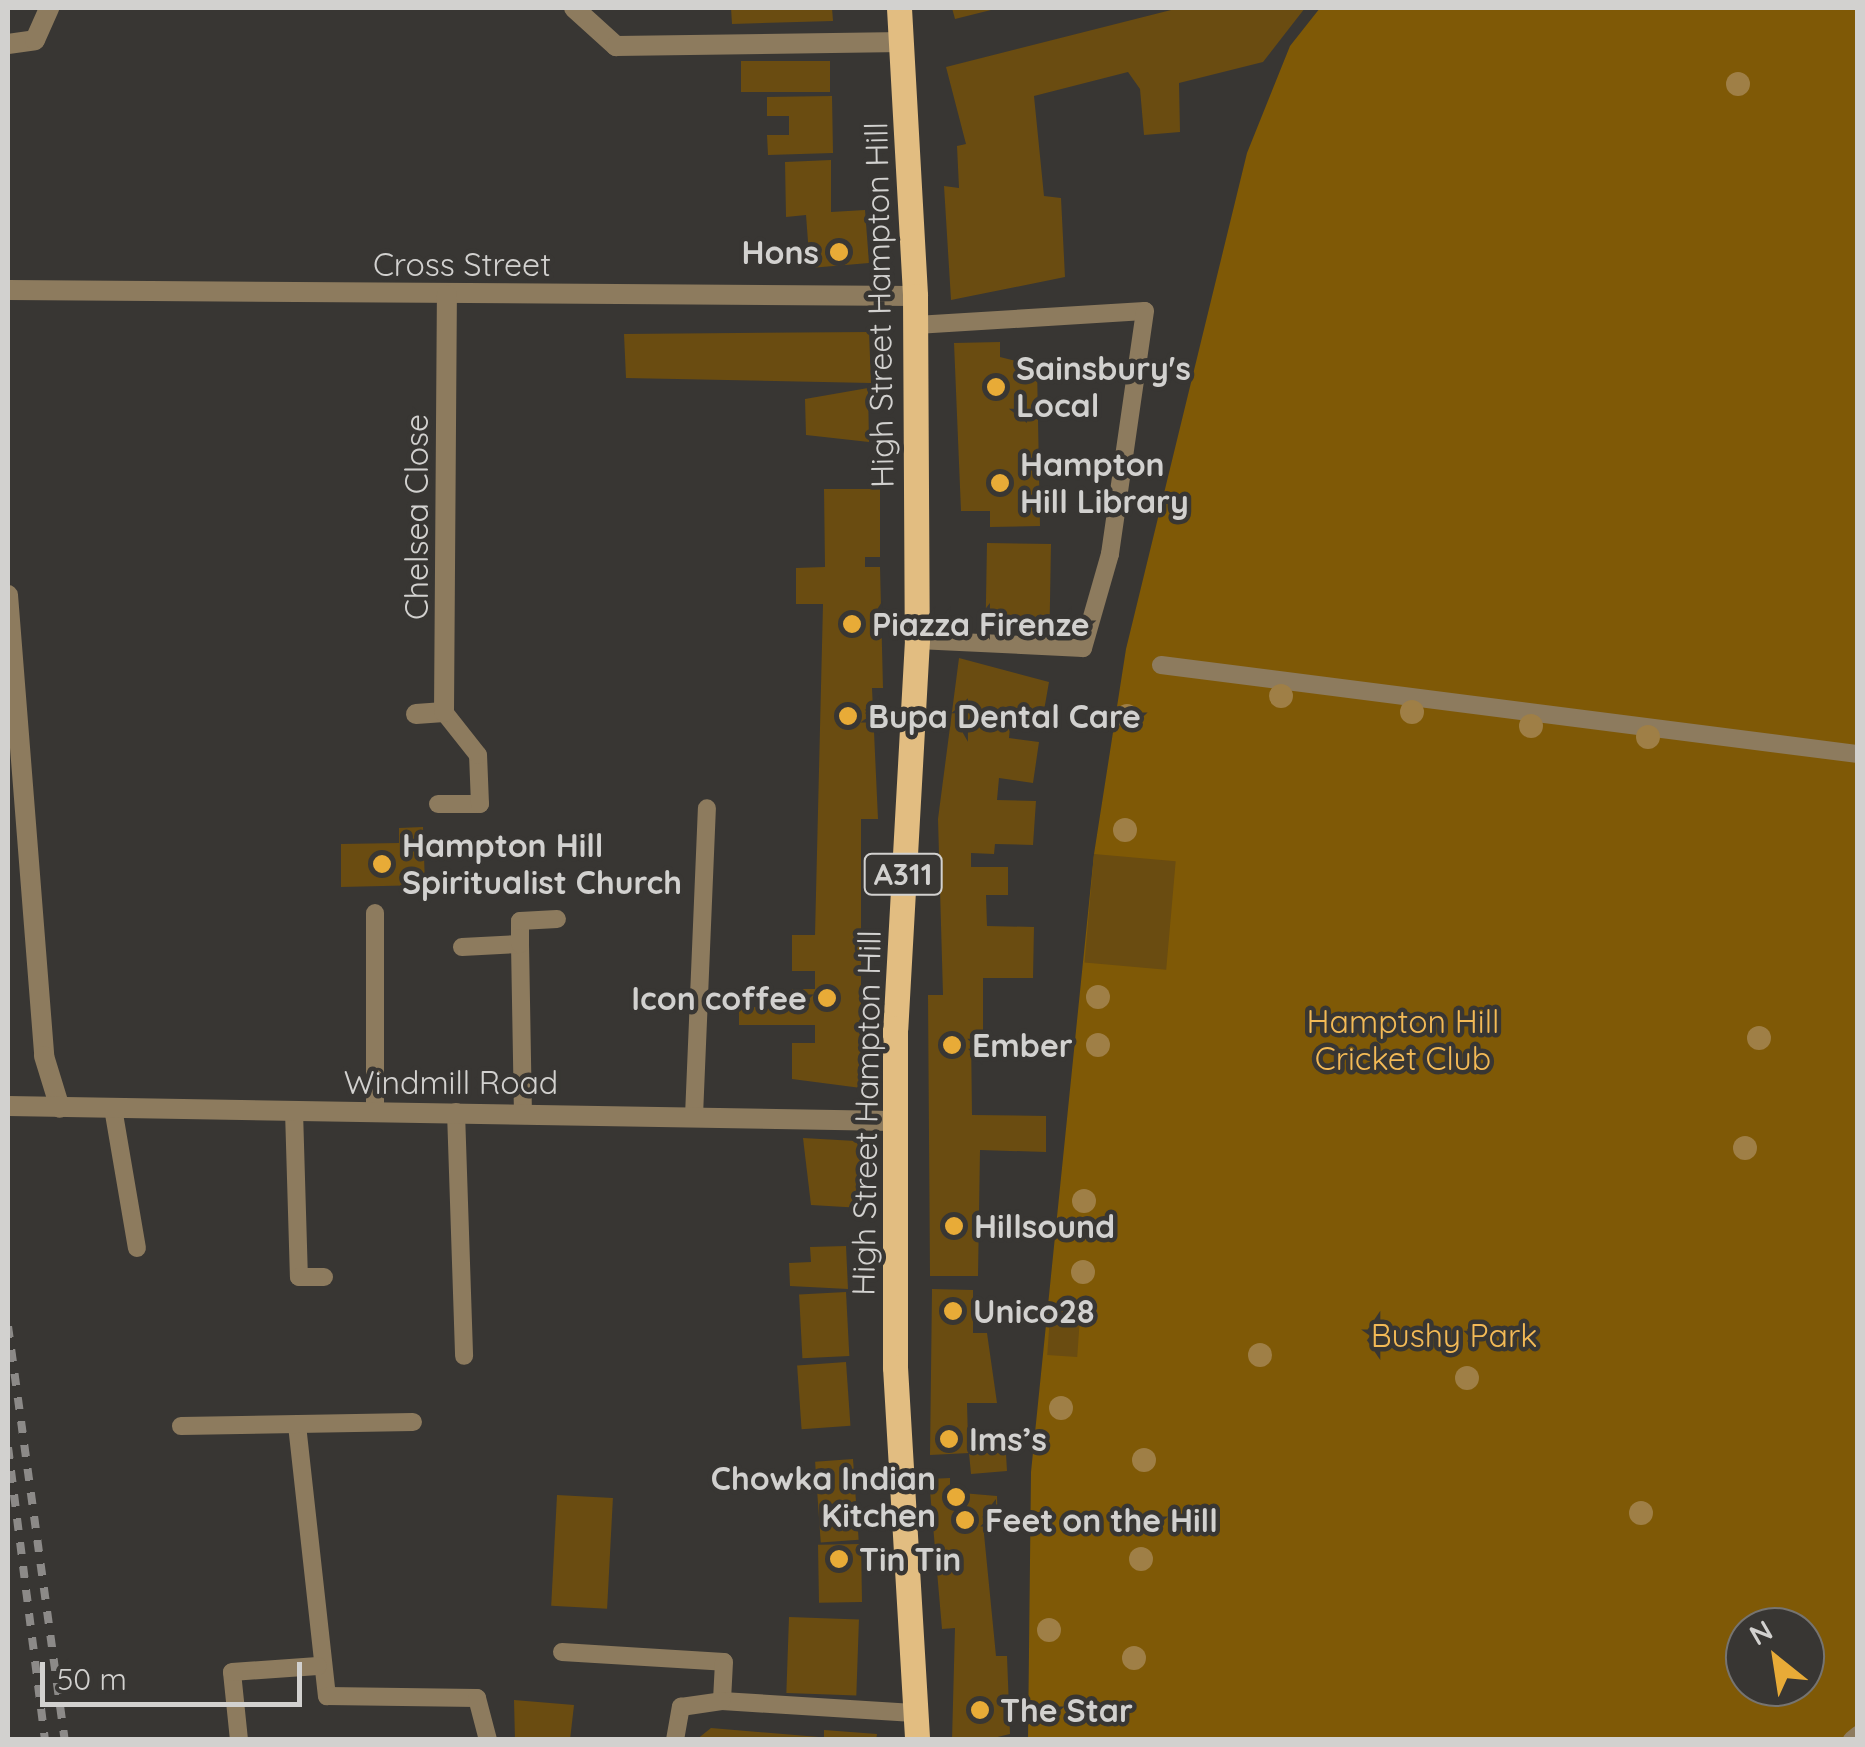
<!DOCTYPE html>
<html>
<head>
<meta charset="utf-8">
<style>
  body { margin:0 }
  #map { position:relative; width:1865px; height:1747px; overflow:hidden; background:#383633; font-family:Quicksand,sans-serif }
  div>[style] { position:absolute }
  .green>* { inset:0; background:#7f5906 }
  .building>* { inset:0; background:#6a4c11; transform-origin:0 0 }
  .service>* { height:18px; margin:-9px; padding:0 9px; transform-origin:9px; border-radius:9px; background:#8d7b5e }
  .minor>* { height:20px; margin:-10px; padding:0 10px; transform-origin:10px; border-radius:10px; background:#8d7b5e }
  .primary>* { height:25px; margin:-12.5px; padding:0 12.5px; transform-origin:12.5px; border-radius:12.5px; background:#e2bd81 }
  .rail>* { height:8px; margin-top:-4px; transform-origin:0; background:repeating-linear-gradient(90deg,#8c8a88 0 12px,transparent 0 24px) }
  .trees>* { width:24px; height:24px; margin:-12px; border-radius:50%; background:#9f7f46 }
  .dots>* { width:28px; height:28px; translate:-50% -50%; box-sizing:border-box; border:5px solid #383633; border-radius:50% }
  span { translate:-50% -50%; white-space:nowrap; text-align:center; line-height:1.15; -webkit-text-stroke:9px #383633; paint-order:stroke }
  .shield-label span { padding:2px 8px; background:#383633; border:2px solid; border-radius:8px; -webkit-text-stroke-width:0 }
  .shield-label { font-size:30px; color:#d2d1cf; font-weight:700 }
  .poi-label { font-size:32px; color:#d2d1cf; font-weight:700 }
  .right { translate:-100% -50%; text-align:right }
  .left { translate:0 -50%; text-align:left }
  .street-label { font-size:32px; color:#d2d1cf }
  .park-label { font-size:32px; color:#f3ba56 }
  .frame { position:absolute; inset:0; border:10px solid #d2d1cf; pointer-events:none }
  .north { position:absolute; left:1725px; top:1607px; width:100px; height:100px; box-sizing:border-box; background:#383633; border:2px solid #767471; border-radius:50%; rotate:330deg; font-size:28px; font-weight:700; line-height:40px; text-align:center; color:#d2d1cf }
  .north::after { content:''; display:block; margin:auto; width:35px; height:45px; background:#e8ab37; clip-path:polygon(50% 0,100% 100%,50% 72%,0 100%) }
  .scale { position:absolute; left:40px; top:1662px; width:262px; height:45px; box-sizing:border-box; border:5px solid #d2d1cf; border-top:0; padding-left:12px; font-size:30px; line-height:35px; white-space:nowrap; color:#d2d1cf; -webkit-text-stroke:8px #383633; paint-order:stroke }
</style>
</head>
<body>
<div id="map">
  <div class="green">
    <div style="clip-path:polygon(evenodd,1320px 8px,1857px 8px,1857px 1739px,1028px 1740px,1031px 1472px,1094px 854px,1126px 649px,1247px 153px,1290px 46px,1320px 8px,1745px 1627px,1805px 1627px,1805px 1687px,1745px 1687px,1745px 1627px)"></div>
  </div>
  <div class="building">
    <div style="clip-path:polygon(731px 8px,832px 8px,833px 21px,732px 24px)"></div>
    <div style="clip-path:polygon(952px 8px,995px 8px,995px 9px,955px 19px)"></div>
    <div style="clip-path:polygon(1179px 8px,1305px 8px,1263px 62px,1179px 83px,1180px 132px,1144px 135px,1140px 89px,1128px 72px,1034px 96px,1044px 196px,1061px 198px,1065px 277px,951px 300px,944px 186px,959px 188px,957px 146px,966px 144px,946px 67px)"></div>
    <div style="left:830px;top:61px;width:31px;height:89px;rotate:90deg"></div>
    <div style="clip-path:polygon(832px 96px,833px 153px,768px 155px,767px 135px,789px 135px,789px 116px,767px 116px,767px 97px)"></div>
    <div style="clip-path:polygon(831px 160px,831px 212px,865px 210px,869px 263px,810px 268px,806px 215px,786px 217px,785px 162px)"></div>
    <div style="clip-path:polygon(869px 332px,871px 383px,626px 378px,624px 334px)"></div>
    <div style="clip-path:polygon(1000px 342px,1000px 357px,1037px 366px,1040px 526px,990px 527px,990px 511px,961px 511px,954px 343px)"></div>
    <div style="clip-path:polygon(868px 388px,869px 442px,806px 435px,805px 399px)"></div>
    <div style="clip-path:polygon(824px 489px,880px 489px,880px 557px,865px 557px,865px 567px,880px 567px,883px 688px,872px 688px,878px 819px,861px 819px,861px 1088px,792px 1079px,792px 1043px,815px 1043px,815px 1025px,739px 1025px,739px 1007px,792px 1007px,792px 989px,815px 989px,815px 971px,792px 971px,792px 935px,815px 935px,823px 604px,796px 604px,796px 568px,825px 567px)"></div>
    <div style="left:987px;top:543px;width:64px;height:83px;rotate:1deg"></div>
    <div style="clip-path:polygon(959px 658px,1049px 682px,1042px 722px,1012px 718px,1010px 727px,1009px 738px,1039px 742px,1033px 783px,999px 778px,997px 800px,1036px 801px,1033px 845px,995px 844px,994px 854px,971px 853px,971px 867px,1008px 867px,1008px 895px,986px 895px,987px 926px,1034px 927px,1033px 978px,983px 978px,983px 1034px,971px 1034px,972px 1115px,1046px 1116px,1046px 1152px,980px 1150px,978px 1276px,930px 1276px,928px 995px,943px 995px,938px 819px)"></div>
    <div style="clip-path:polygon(423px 827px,425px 885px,341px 887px,341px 844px,399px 843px,399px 828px)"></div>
    <div style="left:1094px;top:854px;width:82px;height:109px;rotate:5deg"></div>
    <div style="clip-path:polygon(803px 1138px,856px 1141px,866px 1153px,862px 1208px,811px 1205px)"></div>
    <div style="clip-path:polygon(846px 1246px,848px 1289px,790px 1286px,789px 1263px,811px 1262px,810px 1247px)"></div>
    <div style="clip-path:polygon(932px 1289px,973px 1290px,973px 1333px,987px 1333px,997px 1403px,967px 1403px,968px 1440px,1005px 1437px,1007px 1471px,971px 1474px,969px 1453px,930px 1455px)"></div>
    <div style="left:846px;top:1292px;width:64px;height:47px;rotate:87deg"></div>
    <div style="left:1050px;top:1316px;width:30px;height:39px;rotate:4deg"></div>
    <div style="left:846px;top:1362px;width:64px;height:49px;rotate:86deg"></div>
    <div style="left:853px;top:1459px;width:81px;height:38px;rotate:86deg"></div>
    <div style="clip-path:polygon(950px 1478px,950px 1492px,997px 1496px,998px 1525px,984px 1534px,996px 1656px,1007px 1656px,1010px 1734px,985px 1740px,952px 1740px,955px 1628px,942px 1629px,929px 1479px)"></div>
    <div style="left:557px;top:1495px;width:56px;height:111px;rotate:3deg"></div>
    <div style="left:861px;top:1544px;width:58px;height:43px;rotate:89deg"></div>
    <div style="left:789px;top:1617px;width:70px;height:76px;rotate:2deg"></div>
    <div style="clip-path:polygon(514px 1700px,574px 1705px,570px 1740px,515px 1740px)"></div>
    <div style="clip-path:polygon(711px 1728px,819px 1737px,819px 1740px,696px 1740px)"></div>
    <div style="clip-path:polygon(824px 1730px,877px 1734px,876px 1740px,824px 1740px)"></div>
  </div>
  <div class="service">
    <div style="left:916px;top:325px;width:229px;rotate:-3.5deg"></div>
    <div style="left:1145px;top:311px;width:246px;rotate:98.2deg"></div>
    <div style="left:1110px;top:554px;width:98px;rotate:106deg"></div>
    <div style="left:1083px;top:648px;width:166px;rotate:-177.2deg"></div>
    <div style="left:1161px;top:665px;width:703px;rotate:7.28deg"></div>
    <div style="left:438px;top:804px;width:42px"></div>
    <div style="left:480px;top:804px;width:49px;rotate:-92.3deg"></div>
    <div style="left:478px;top:755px;width:55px;rotate:-128.3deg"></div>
    <div style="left:375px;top:913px;width:198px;rotate:90deg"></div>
    <div style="left:520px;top:944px;width:167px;rotate:89deg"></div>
    <div style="left:462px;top:947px;width:58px;rotate:-3deg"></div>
    <div style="left:520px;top:944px;width:23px;rotate:-90deg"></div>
    <div style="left:520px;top:921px;width:37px;rotate:-3deg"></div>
    <div style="left:113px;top:1108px;width:142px;rotate:80.3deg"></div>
    <div style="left:294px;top:1111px;width:166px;rotate:88.3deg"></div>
    <div style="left:299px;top:1277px;width:25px"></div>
    <div style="left:456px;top:1112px;width:244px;rotate:88.1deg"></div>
    <div style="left:694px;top:1116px;width:308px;rotate:-87.6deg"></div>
    <div style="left:297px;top:1425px;width:273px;rotate:83.7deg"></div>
    <div style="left:327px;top:1696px;width:150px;rotate:0.8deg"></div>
    <div style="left:477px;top:1698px;width:43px;rotate:75.3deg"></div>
    <div style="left:181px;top:1426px;width:232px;rotate:-1deg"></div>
    <div style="left:562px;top:1652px;width:162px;rotate:3.5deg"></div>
    <div style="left:724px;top:1662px;width:39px;rotate:93deg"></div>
    <div style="left:722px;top:1701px;width:192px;rotate:3.6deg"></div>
    <div style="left:239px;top:1740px;width:68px;rotate:-95.9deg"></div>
    <div style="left:232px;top:1672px;width:86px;rotate:-4deg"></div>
    <div style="left:675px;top:1740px;width:34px;rotate:-80deg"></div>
    <div style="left:681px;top:1707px;width:41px;rotate:-8.3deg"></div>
    <div style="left:1852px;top:1740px;width:8px;rotate:-40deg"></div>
  </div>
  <div class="minor">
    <div style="left:574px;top:8px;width:57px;rotate:42.1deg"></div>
    <div style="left:616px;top:46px;width:287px;rotate:-0.8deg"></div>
    <div style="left:8px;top:44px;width:27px;rotate:-8deg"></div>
    <div style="left:35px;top:40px;width:35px;rotate:-66deg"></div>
    <div style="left:8px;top:290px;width:907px;rotate:0.38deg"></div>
    <div style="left:8px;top:595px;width:462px;rotate:85.5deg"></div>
    <div style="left:44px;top:1056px;width:54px;rotate:72.9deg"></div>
    <div style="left:416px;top:714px;width:28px;rotate:-4deg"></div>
    <div style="left:444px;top:712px;width:417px;rotate:-89.6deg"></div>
    <div style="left:8px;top:1106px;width:885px;rotate:0.97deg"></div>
  </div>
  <div class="primary">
    <div style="left:899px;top:8px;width:288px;rotate:86.8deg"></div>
    <div style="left:915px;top:296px;width:344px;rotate:89.7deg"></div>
    <div style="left:917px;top:640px;width:389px;rotate:93.2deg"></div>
    <div style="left:895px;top:1028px;width:339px;rotate:90deg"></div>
    <div style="left:895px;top:1367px;width:374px;rotate:86.6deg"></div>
  </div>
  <div class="rail">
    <div style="left:8px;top:1326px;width:418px;rotate:82.2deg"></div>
    <div style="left:8px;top:1447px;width:295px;rotate:82.8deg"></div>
  </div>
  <div class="trees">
    <div style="left:1738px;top:84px"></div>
    <div style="left:1281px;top:696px"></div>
    <div style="left:1412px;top:712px"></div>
    <div style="left:1127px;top:716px"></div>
    <div style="left:1531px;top:726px"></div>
    <div style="left:1648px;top:737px"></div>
    <div style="left:1125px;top:830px"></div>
    <div style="left:1098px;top:997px"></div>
    <div style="left:1759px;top:1038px"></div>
    <div style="left:1098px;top:1045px"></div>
    <div style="left:1745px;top:1148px"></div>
    <div style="left:1084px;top:1201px"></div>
    <div style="left:1083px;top:1272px"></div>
    <div style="left:1260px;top:1355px"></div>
    <div style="left:1467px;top:1378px"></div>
    <div style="left:1061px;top:1408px"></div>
    <div style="left:1144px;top:1460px"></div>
    <div style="left:1641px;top:1513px"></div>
    <div style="left:1141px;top:1559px"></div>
    <div style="left:1049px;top:1630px"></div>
    <div style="left:1134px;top:1658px"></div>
  </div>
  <div class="dots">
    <div style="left:839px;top:252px;background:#e8ab37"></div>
    <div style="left:996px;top:387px;background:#e8ab37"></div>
    <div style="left:1000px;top:483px;background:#e8ab37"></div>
    <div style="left:852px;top:624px;background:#e8ab37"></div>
    <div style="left:848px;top:716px;background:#e8ab37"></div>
    <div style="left:382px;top:864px;background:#e8ab37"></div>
    <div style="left:827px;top:998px;background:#e8ab37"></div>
    <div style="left:952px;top:1045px;background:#e8ab37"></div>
    <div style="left:954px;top:1226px;background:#e8ab37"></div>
    <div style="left:953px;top:1311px;background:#e8ab37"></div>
    <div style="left:949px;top:1439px;background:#e8ab37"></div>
    <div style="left:956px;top:1497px;background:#e8ab37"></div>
    <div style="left:965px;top:1520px;background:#e8ab37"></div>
    <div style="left:839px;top:1559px;background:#e8ab37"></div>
    <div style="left:980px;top:1710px;background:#e8ab37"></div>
  </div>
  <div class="shield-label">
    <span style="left:903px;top:874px">A311</span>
  </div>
  <div class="poi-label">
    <span class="right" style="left:819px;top:252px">Hons</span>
    <span class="left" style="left:1016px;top:387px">Sainsbury's<br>Local</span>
    <span class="left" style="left:1020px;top:483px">Hampton<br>Hill Library</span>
    <span class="left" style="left:872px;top:624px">Piazza Firenze</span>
    <span class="left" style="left:868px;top:716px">Bupa Dental Care</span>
    <span class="left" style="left:402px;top:864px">Hampton Hill<br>Spiritualist Church</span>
    <span class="right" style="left:807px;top:998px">Icon coffee</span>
    <span class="left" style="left:972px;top:1045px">Ember</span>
    <span class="left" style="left:974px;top:1226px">Hillsound</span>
    <span class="left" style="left:973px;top:1311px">Unico28</span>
    <span class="left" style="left:969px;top:1439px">Ims’s</span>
    <span class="right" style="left:936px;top:1497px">Chowka Indian<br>Kitchen</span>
    <span class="left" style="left:985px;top:1520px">Feet on the Hill</span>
    <span class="left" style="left:859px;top:1559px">Tin Tin</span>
    <span class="left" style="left:1000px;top:1710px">The Star</span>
  </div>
  <div class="street-label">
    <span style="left:462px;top:264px">Cross Street</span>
    <span style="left:879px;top:305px;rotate:-91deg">High Street Hampton Hill</span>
    <span style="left:416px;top:517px;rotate:-90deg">Chelsea Close</span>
    <span style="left:451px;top:1082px">Windmill Road</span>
    <span style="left:866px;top:1113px;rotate:-89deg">High Street Hampton Hill</span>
  </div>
  <div class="park-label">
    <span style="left:1403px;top:1040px">Hampton Hill<br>Cricket Club</span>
    <span style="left:1454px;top:1335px">Bushy Park</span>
  </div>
  <div class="frame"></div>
  <div class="north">N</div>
  <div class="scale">50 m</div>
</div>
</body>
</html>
